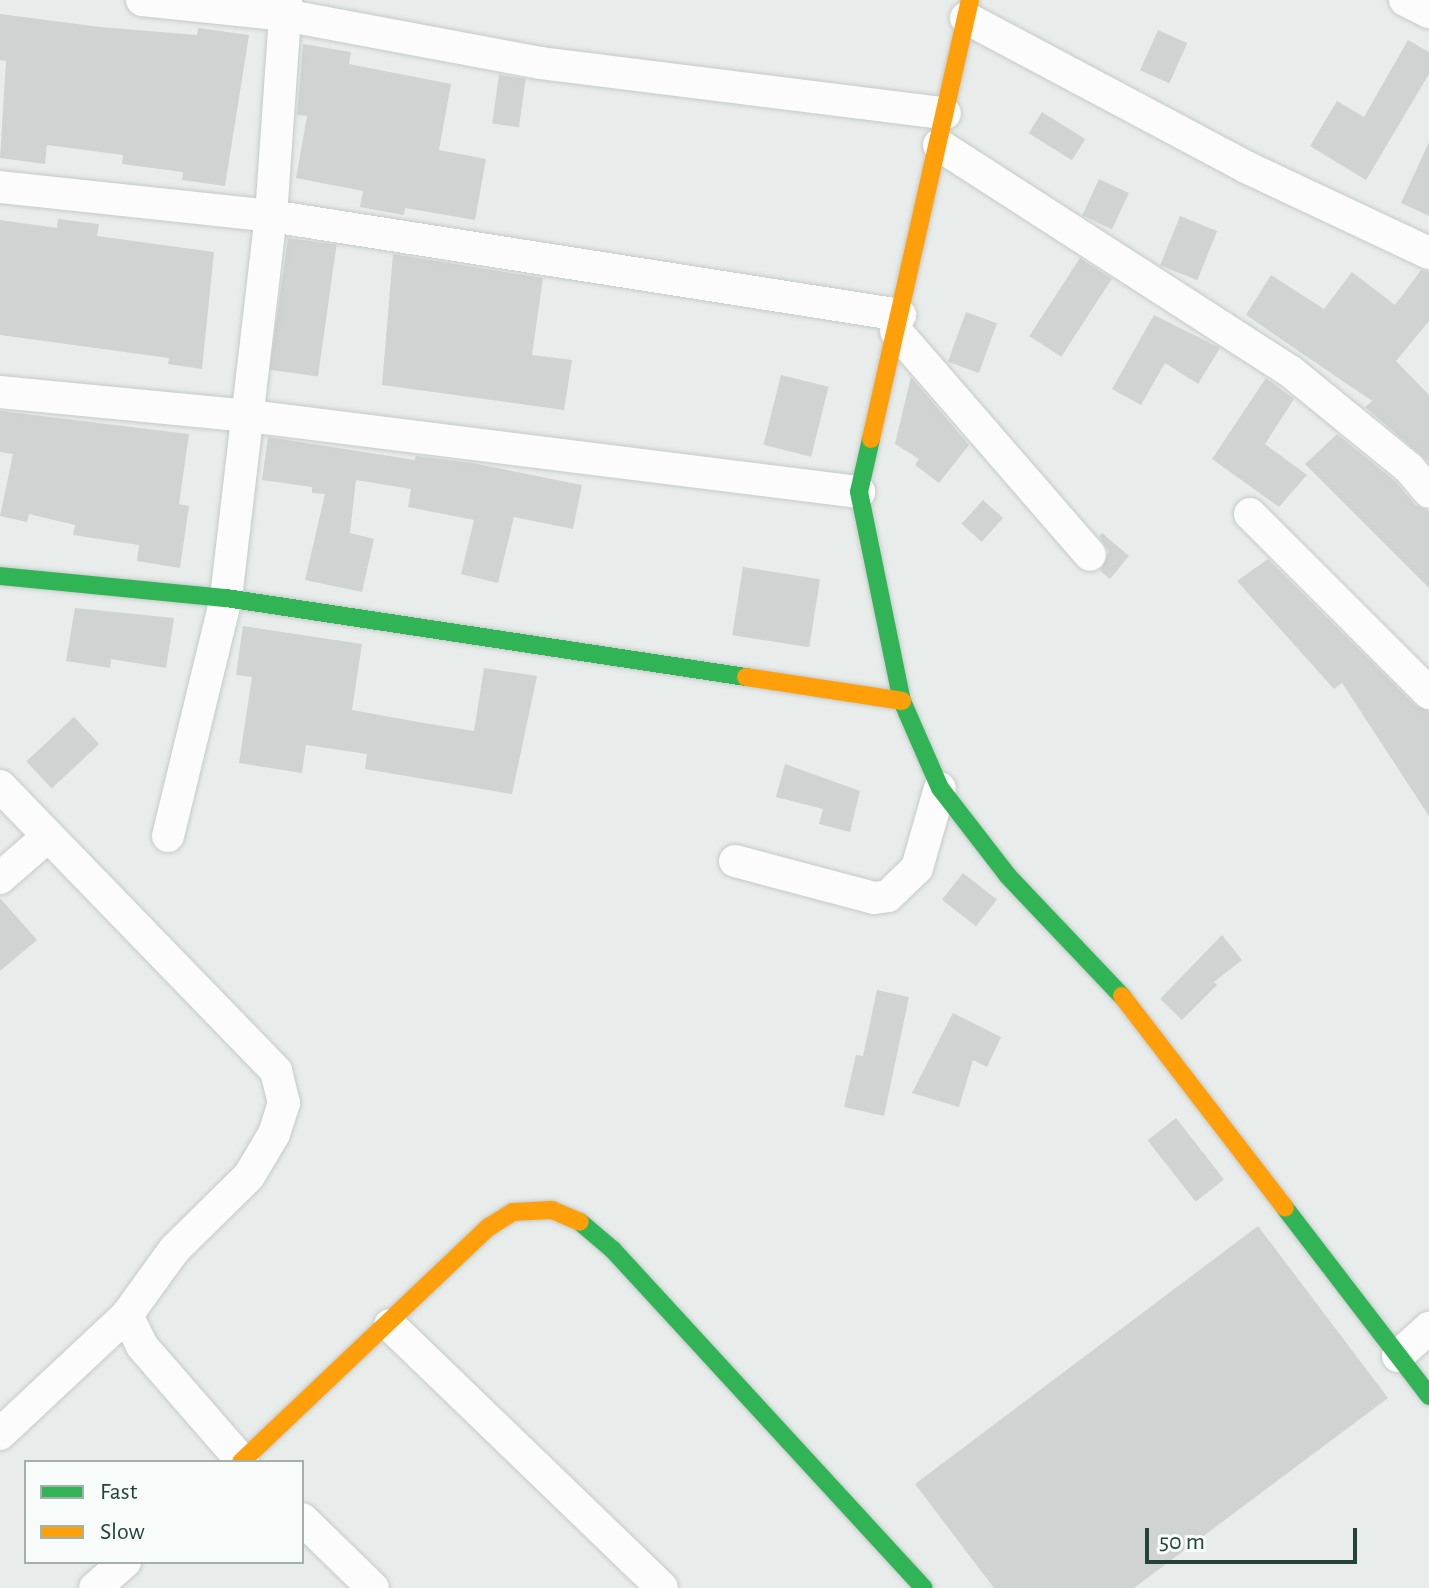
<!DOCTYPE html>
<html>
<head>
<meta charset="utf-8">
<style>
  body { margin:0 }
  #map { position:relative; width:1429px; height:1588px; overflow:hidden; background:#e8edeb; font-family:"Alegreya Sans",sans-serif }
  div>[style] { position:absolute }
  .building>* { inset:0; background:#cfd4d2; transform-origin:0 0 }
  .roads { filter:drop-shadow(0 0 2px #c5cac8) drop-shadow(0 0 2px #c5cac8) }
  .street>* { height:32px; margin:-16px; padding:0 16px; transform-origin:16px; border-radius:16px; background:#fcfcfc }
  .fast>* { height:18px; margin:-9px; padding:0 9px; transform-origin:9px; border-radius:9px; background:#30b455 }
  .slow>* { height:18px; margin:-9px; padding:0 9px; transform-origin:9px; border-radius:9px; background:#ff9f0a }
  span { translate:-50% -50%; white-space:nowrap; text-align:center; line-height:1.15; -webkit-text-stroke:7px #f7fbf9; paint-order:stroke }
  .legend { position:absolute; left:24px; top:1460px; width:280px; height:104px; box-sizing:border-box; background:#f7fbf9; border:2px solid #a3b1ad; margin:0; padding:10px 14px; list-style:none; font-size:24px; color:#24423a }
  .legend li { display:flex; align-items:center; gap:16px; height:40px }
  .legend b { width:40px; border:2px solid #a3b1ad }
  .scale { position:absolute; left:1145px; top:1528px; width:212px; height:36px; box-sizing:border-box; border:4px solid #24423a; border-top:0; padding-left:10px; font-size:24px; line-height:28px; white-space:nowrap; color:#24423a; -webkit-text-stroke:6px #f7fbf9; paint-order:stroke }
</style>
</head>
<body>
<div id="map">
  <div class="building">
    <div style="clip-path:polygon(0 14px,100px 27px,197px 35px,198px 28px,249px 35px,225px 186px,182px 180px,183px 172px,122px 164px,123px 155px,47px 145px,45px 164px,0 158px,6px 61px,0 60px)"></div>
    <div style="left:1158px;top:30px;width:32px;height:44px;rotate:24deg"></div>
    <div style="clip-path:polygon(1408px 40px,1429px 52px,1429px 74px,1366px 180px,1310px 146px,1337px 101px,1364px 117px)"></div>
    <div style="clip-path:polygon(303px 44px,351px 52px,349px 64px,451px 84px,439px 150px,486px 159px,475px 220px,405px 208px,404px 215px,360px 207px,363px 191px,296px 178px,307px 116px,297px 115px)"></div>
    <div style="left:499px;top:75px;width:27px;height:49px;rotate:8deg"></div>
    <div style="left:1042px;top:112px;width:51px;height:25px;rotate:32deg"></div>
    <div style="clip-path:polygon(1429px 142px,1429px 216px,1401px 203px)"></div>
    <div style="left:1099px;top:179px;width:33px;height:40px;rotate:25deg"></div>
    <div style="left:1180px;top:216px;width:40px;height:53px;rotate:22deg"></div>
    <div style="clip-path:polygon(58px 219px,99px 224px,97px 236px,214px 252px,202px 369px,168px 364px,169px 358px,0 335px,0 220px,57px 228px)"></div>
    <div style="left:288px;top:238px;width:49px;height:133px;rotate:8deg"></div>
    <div style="clip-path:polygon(393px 254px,543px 278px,532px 355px,572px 360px,564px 410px,382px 385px)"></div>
    <div style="left:1080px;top:258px;width:38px;height:93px;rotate:33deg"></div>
    <div style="clip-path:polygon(1421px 270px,1429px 272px,1429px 321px,1396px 361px,1429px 395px,1429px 462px,1365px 407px,1372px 401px,1246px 315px,1271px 275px,1324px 309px,1352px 272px,1395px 305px)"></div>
    <div style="left:966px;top:312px;width:33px;height:53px;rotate:20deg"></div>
    <div style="clip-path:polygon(1154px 315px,1220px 348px,1198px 384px,1165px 363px,1141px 405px,1112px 389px)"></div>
    <div style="left:781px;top:375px;width:49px;height:72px;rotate:14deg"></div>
    <div style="clip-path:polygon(911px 377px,969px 445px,939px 483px,915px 465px,919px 459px,895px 444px)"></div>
    <div style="clip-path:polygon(1266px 378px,1294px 399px,1265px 444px,1307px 475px,1279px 507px,1212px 459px)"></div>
    <div style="clip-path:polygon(0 411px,189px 434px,179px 504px,189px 506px,180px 568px,137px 561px,139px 545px,73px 535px,75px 525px,29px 514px,27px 522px,0 516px,13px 454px,0 452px)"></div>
    <div style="clip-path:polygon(1337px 434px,1396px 482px,1415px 505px,1429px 511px,1429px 588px,1305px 464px)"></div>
    <div style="clip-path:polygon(268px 437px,415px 460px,416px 456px,472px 463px,582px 485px,573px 529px,514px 517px,498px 583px,461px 574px,474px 520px,408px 507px,411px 489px,356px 480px,350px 533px,374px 539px,362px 592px,305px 580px,325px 494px,312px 493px,312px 487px,262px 480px)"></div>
    <div style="left:983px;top:500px;width:27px;height:32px;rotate:42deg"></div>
    <div style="clip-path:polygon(1102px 533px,1129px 556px,1110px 579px,1100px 571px,1109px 552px,1099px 536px)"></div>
    <div style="clip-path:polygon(1268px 559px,1416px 706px,1429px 711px,1429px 816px,1342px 683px,1334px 689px,1237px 581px)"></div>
    <div style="left:743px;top:567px;width:78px;height:69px;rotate:9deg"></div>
    <div style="clip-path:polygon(75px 608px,174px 618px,166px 668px,111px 659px,110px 668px,66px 661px)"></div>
    <div style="clip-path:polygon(243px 626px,362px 644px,352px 710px,418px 722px,474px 731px,484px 668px,537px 676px,512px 794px,365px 769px,367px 754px,306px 745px,302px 773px,239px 763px,252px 677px,236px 675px)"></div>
    <div style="left:74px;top:717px;width:37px;height:65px;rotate:47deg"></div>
    <div style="clip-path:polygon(785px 764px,860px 791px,850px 832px,819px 824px,823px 809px,776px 797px)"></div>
    <div style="left:963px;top:873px;width:43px;height:34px;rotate:38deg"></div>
    <div style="clip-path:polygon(0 898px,37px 940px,0 971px)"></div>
    <div style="clip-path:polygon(1222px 935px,1242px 960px,1214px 982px,1217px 985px,1182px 1020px,1160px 999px)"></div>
    <div style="clip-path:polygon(877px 990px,909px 997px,884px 1116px,844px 1107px,856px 1055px,863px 1056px)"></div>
    <div style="clip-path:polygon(953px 1013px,1001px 1037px,987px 1067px,973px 1060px,959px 1107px,912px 1093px)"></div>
    <div style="left:1176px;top:1118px;width:78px;height:36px;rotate:52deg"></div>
    <div style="clip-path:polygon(1258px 1226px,1388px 1398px,1134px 1588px,994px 1588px,915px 1484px)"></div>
  </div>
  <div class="roads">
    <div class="street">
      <div style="left:142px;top:0;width:143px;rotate:6deg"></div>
      <div style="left:284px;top:15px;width:261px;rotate:10.6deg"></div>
      <div style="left:541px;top:63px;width:407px;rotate:7.1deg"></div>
      <div style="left:1405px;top:0;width:27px;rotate:27deg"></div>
      <div style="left:966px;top:18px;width:317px;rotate:28deg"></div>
      <div style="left:1246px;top:167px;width:202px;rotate:25.2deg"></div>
      <div style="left:939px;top:145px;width:417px;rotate:32.8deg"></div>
      <div style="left:1290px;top:371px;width:154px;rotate:39.2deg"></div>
      <div style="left:1409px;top:468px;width:31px;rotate:50deg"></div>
      <div style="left:0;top:187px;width:273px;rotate:6.1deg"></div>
      <div style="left:271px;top:216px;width:637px;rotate:8.94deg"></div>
      <div style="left:896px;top:331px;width:296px;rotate:49.1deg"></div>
      <div style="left:0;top:392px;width:250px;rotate:5.5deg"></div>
      <div style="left:249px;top:416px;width:615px;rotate:7.1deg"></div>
      <div style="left:1250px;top:514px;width:253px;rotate:45deg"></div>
      <div style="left:0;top:786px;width:397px;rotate:45.9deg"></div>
      <div style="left:276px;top:1071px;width:33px;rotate:76deg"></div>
      <div style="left:284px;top:1103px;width:33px;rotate:108deg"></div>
      <div style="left:274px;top:1134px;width:49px;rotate:120.8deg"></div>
      <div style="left:249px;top:1176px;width:105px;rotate:135.4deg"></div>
      <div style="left:174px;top:1250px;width:80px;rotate:125.9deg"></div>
      <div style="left:127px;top:1315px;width:34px;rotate:64deg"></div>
      <div style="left:142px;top:1346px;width:154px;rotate:49deg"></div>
      <div style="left:168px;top:836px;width:245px;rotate:-76.3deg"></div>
      <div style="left:226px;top:598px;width:385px;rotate:-83.3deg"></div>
      <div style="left:271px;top:216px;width:217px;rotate:-86deg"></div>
      <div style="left:735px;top:861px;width:144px;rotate:14.9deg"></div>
      <div style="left:874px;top:898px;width:14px;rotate:-8deg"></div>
      <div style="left:888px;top:896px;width:40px;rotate:-44deg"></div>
      <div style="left:917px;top:868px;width:83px;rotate:-74deg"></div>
      <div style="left:0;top:878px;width:61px;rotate:-41deg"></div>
      <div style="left:390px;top:1325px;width:378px;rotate:44deg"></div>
      <div style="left:1398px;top:1356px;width:42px;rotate:-42.1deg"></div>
      <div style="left:0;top:1434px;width:174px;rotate:-43.1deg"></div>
      <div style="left:302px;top:1519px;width:99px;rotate:44.2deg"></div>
      <div style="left:95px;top:1588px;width:40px;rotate:-41deg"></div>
    </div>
    <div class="fast">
      <div style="left:871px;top:439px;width:54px;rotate:102.8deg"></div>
      <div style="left:859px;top:492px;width:213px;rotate:78.4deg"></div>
      <div style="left:902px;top:701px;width:95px;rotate:66.4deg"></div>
      <div style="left:940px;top:788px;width:111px;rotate:52.3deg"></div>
      <div style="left:1008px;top:876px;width:166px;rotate:46.5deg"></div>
      <div style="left:0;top:576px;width:227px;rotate:5.6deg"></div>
      <div style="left:226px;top:598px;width:526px;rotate:8.64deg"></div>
      <div style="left:1285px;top:1208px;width:237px;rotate:52.5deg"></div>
      <div style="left:580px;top:1222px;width:43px;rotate:40.3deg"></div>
      <div style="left:613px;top:1250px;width:459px;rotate:47.4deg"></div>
    </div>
    <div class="slow">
      <div style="left:871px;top:439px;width:450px;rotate:-77.3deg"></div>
      <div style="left:746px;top:677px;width:158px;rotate:8.7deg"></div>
      <div style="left:1122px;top:996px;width:267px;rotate:52.4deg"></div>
      <div style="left:241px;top:1462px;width:342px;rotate:-43.5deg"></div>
      <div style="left:489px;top:1227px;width:28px;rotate:-32deg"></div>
      <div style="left:513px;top:1212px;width:39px;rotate:-3deg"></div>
      <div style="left:552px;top:1210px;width:30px;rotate:23deg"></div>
    </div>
  </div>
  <ul class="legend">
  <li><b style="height:10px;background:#30b455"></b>Fast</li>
  <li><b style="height:10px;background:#ff9f0a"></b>Slow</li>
  </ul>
  <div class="scale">50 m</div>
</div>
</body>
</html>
